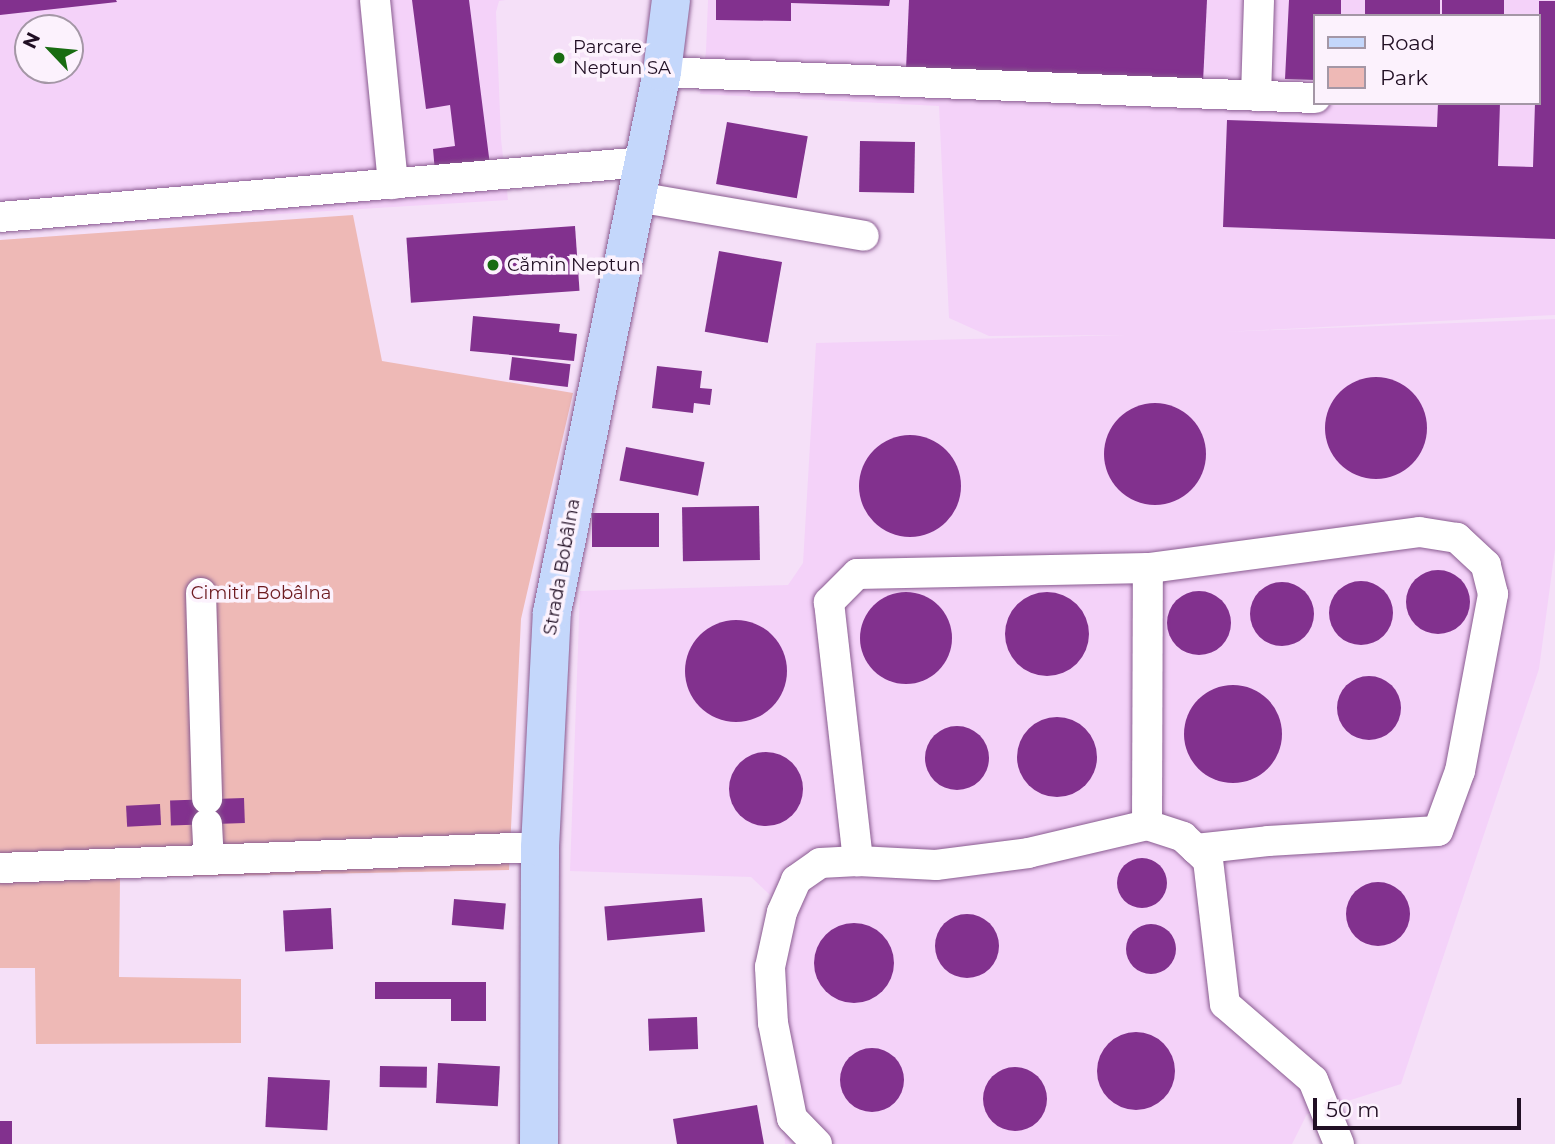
<!DOCTYPE html>
<html>
<head>
<meta charset="utf-8">
<style>
  body { margin:0 }
  #map { position:relative; width:1555px; height:1144px; overflow:hidden; background:#f5e0f8; font-family:Montserrat,sans-serif }
  div>[style] { position:absolute }
  .built>* { inset:0; background:#f4d2f9 }
  .green>* { inset:0; background:#eeb9b6 }
  .building>* { inset:0; background:#82318e; transform-origin:0 0 }
  .round { border-radius:50% }
  .roads { filter:drop-shadow(0 0 2px #895b90) drop-shadow(0 0 2px #895b90) }
  .minor>* { height:30px; margin:-15px; padding:0 15px; transform-origin:15px; border-radius:15px; background:#fff }
  .major>* { height:38px; margin:-19px; padding:0 19px; transform-origin:19px; border-radius:19px; background:#c4d7fb }
  .dots>* { width:19px; height:19px; translate:-50% -50%; box-sizing:border-box; border:4px solid #fcf2fd; border-radius:50% }
  span { translate:-50% -50%; white-space:nowrap; text-align:center; line-height:1.15; -webkit-text-stroke:7px #fcf2fd; paint-order:stroke }
  .poi-label { font-size:18px; color:#210f24 }
  .left { translate:0 -50%; text-align:left }
  .street-label { font-size:18px; color:#210f24 }
  .park-label { font-size:18px; color:#6d1a1f }
  .legend { position:absolute; left:1313px; top:14px; width:228px; height:91px; box-sizing:border-box; background:#fcf2fd; border:2px solid #a497a6; margin:0; padding:9px 12px; list-style:none; font-size:21px; color:#210f24 }
  .legend li { display:flex; align-items:center; gap:14px; height:35px }
  .legend b { width:35px; border:2px solid #a497a6 }
  .north { position:absolute; left:14px; top:14px; width:70px; height:70px; box-sizing:border-box; background:#fcf2fd; border:2px solid #a497a6; border-radius:50%; rotate:296deg; font-size:19px; font-weight:700; line-height:28px; text-align:center; color:#210f24 }
  .north::after { content:''; display:block; margin:auto; width:24px; height:32px; background:#196c12; clip-path:polygon(50% 0,100% 100%,50% 72%,0 100%) }
  .scale { position:absolute; left:1313px; top:1098px; width:208px; height:32px; box-sizing:border-box; border:4px solid #210f24; border-top:0; padding-left:9px; font-size:21px; line-height:24px; white-space:nowrap; color:#210f24; -webkit-text-stroke:5px #fcf2fd; paint-order:stroke }
</style>
</head>
<body>
<div id="map">
  <div class="built">
    <div style="clip-path:polygon(evenodd,0 0,506px 0,499px 1px,496px 12px,501px 139px,508px 200px,0 231px,0 0,28px 28px,70px 28px,70px 70px,28px 70px,28px 28px)"></div>
    <div style="clip-path:polygon(evenodd,708px 0,1555px 0,1555px 315px,1224px 332px,1555px 319px,1555px 549px,1539px 669px,1401px 1084px,1307px 1114px,1292px 1144px,785px 1144px,771px 896px,751px 877px,570px 871px,580px 591px,788px 585px,803px 563px,816px 343px,1127px 335px,989px 336px,949px 318px,939px 106px,700px 94px,706px 51px,708px 0,1315px 16px,1539px 16px,1539px 103px,1315px 103px,1315px 16px)"></div>
  </div>
  <div class="green">
    <div style="clip-path:polygon(353px 215px,382px 361px,573px 393px,521px 619px,509px 870px,120px 878px,119px 977px,241px 979px,241px 1043px,36px 1044px,35px 968px,0 968px,0 240px)"></div>
  </div>
  <div class="building">
    <div style="clip-path:polygon(0 0,116px 0,117px 2px,0 15px)"></div>
    <div style="clip-path:polygon(412px 0,469px 0,490px 165px,435px 172px,433px 149px,455px 146px,450px 105px,426px 109px)"></div>
    <div style="clip-path:polygon(716px 0,890px 0,889px 6px,791px 3px,791px 21px,716px 20px)"></div>
    <div style="clip-path:polygon(909px 0,1207px 0,1203px 82px,906px 70px)"></div>
    <div style="clip-path:polygon(1289px 0,1341px 0,1341px 16px,1315px 16px,1315px 80px,1285px 79px)"></div>
    <div style="left:1365px;top:0;width:75px;height:16px"></div>
    <div style="left:1442px;top:0;width:62px;height:16px"></div>
    <div style="clip-path:polygon(1539px 1px,1555px 1px,1555px 239px,1223px 227px,1227px 120px,1437px 127px,1438px 103px,1500px 103px,1498px 166px,1533px 167px,1535px 103px,1539px 103px)"></div>
    <div style="left:727px;top:122px;width:82px;height:63px;rotate:10deg"></div>
    <div style="left:860px;top:141px;width:55px;height:51px;rotate:1deg"></div>
    <div style="left:575px;top:226px;width:65px;height:169px;rotate:86deg"></div>
    <div style="left:719px;top:251px;width:64px;height:82px;rotate:10deg"></div>
    <div style="clip-path:polygon(473px 316px,560px 324px,559px 332px,577px 334px,574px 361px,470px 351px)"></div>
    <div style="left:512px;top:357px;width:59px;height:23px;rotate:7deg"></div>
    <div style="clip-path:polygon(657px 366px,702px 371px,700px 388px,712px 389px,710px 405px,694px 403px,693px 413px,652px 408px)"></div>
    <div class="round" style="left:1325px;top:377px;width:102px;height:102px"></div>
    <div class="round" style="left:1104px;top:403px;width:102px;height:102px"></div>
    <div class="round" style="left:859px;top:435px;width:102px;height:102px"></div>
    <div style="left:626px;top:447px;width:80px;height:34px;rotate:11deg"></div>
    <div style="left:759px;top:506px;width:54px;height:77px;rotate:89deg"></div>
    <div style="left:592px;top:513px;width:67px;height:34px"></div>
    <div class="round" style="left:1406px;top:570px;width:64px;height:64px"></div>
    <div class="round" style="left:1329px;top:581px;width:64px;height:64px"></div>
    <div class="round" style="left:1250px;top:582px;width:64px;height:64px"></div>
    <div class="round" style="left:1167px;top:591px;width:64px;height:64px"></div>
    <div class="round" style="left:860px;top:592px;width:92px;height:92px"></div>
    <div class="round" style="left:1005px;top:592px;width:84px;height:84px"></div>
    <div class="round" style="left:685px;top:620px;width:102px;height:102px"></div>
    <div class="round" style="left:1337px;top:676px;width:64px;height:64px"></div>
    <div class="round" style="left:1184px;top:685px;width:98px;height:98px"></div>
    <div class="round" style="left:1017px;top:717px;width:80px;height:80px"></div>
    <div class="round" style="left:925px;top:726px;width:64px;height:64px"></div>
    <div class="round" style="left:729px;top:752px;width:74px;height:74px"></div>
    <div style="left:244px;top:798px;width:25px;height:74px;rotate:88deg"></div>
    <div style="left:160px;top:804px;width:21px;height:34px;rotate:87deg"></div>
    <div class="round" style="left:1117px;top:858px;width:50px;height:50px"></div>
    <div class="round" style="left:1346px;top:882px;width:64px;height:64px"></div>
    <div style="left:702px;top:898px;width:34px;height:98px;rotate:85deg"></div>
    <div style="left:454px;top:899px;width:52px;height:26px;rotate:5deg"></div>
    <div style="left:331px;top:908px;width:41px;height:48px;rotate:87deg"></div>
    <div class="round" style="left:935px;top:914px;width:64px;height:64px"></div>
    <div class="round" style="left:814px;top:923px;width:80px;height:80px"></div>
    <div class="round" style="left:1126px;top:924px;width:50px;height:50px"></div>
    <div style="clip-path:polygon(375px 982px,486px 982px,486px 1021px,451px 1021px,451px 999px,375px 999px)"></div>
    <div style="left:697px;top:1017px;width:32px;height:49px;rotate:88deg"></div>
    <div class="round" style="left:1097px;top:1032px;width:78px;height:78px"></div>
    <div class="round" style="left:840px;top:1048px;width:64px;height:64px"></div>
    <div style="left:438px;top:1063px;width:62px;height:40px;rotate:3deg"></div>
    <div style="left:380px;top:1066px;width:47px;height:21px;rotate:1deg"></div>
    <div class="round" style="left:983px;top:1067px;width:64px;height:64px"></div>
    <div style="left:268px;top:1077px;width:62px;height:50px;rotate:3deg"></div>
    <div style="clip-path:polygon(757px 1105px,764px 1144px,677px 1144px,673px 1119px)"></div>
    <div style="left:0;top:1121px;width:12px;height:23px"></div>
  </div>
  <div class="roads">
    <div class="minor">
      <div style="left:375px;top:0;width:185px;rotate:84.4deg"></div>
      <div style="left:662px;top:72px;width:654px;rotate:2.28deg"></div>
      <div style="left:1256px;top:96px;width:96px;rotate:-88.2deg"></div>
      <div style="left:637px;top:197px;width:230px;rotate:9.7deg"></div>
      <div style="left:0;top:217px;width:646px;rotate:-4.88deg"></div>
      <div style="left:201px;top:593px;width:206px;rotate:88.3deg"></div>
      <div style="left:207px;top:824px;width:36px;rotate:87deg"></div>
      <div style="left:1147px;top:825px;width:257px;rotate:-89.8deg"></div>
      <div style="left:1196px;top:849px;width:72px;rotate:-6.3deg"></div>
      <div style="left:1268px;top:841px;width:170px;rotate:-3.4deg"></div>
      <div style="left:1438px;top:831px;width:64px;rotate:-69.9deg"></div>
      <div style="left:1460px;top:771px;width:180px;rotate:-79.4deg"></div>
      <div style="left:1493px;top:594px;width:30px;rotate:-104deg"></div>
      <div style="left:1486px;top:565px;width:40px;rotate:-137deg"></div>
      <div style="left:1457px;top:538px;width:38px;rotate:-171deg"></div>
      <div style="left:1419px;top:532px;width:273px;rotate:172.4deg"></div>
      <div style="left:1148px;top:568px;width:291px;rotate:178.8deg"></div>
      <div style="left:857px;top:574px;width:40px;rotate:135deg"></div>
      <div style="left:829px;top:602px;width:261px;rotate:83.6deg"></div>
      <div style="left:858px;top:861px;width:78px;rotate:2.9deg"></div>
      <div style="left:936px;top:865px;width:93px;rotate:-7.4deg"></div>
      <div style="left:1028px;top:853px;width:122px;rotate:-13.2deg"></div>
      <div style="left:1147px;top:825px;width:38px;rotate:18deg"></div>
      <div style="left:1183px;top:837px;width:18px;rotate:43deg"></div>
      <div style="left:1196px;top:849px;width:16px;rotate:43deg"></div>
      <div style="left:1208px;top:860px;width:145px;rotate:83.3deg"></div>
      <div style="left:1225px;top:1004px;width:116px;rotate:40.8deg"></div>
      <div style="left:1313px;top:1080px;width:69px;rotate:67.9deg"></div>
      <div style="left:0;top:868px;width:540px;rotate:-2.23deg"></div>
      <div style="left:817px;top:1144px;width:36px;rotate:-134deg"></div>
      <div style="left:792px;top:1118px;width:97px;rotate:-101.3deg"></div>
      <div style="left:773px;top:1023px;width:56px;rotate:-93.1deg"></div>
      <div style="left:770px;top:967px;width:56px;rotate:-77.7deg"></div>
      <div style="left:782px;top:912px;width:35px;rotate:-66deg"></div>
      <div style="left:796px;top:880px;width:29px;rotate:-35deg"></div>
      <div style="left:820px;top:863px;width:38px;rotate:-3deg"></div>
    </div>
    <div class="major">
      <div style="left:539px;top:1144px;width:297px;rotate:-89.8deg"></div>
      <div style="left:540px;top:847px;width:235px;rotate:-87.1deg"></div>
      <div style="left:552px;top:612px;width:551px;rotate:-78.49deg"></div>
      <div style="left:662px;top:72px;width:73px;rotate:-82.9deg"></div>
    </div>
  </div>
  <div class="dots">
    <div style="left:559px;top:58px;background:#196c12"></div>
    <div style="left:493px;top:265px;background:#196c12"></div>
  </div>
  <div class="poi-label">
    <span class="left" style="left:573px;top:58px">Parcare<br>Neptun SA</span>
    <span class="left" style="left:507px;top:265px">Cămin Neptun</span>
  </div>
  <div class="street-label">
    <span style="left:562px;top:567px;rotate:-80deg">Strada Bobâlna</span>
  </div>
  <div class="park-label">
    <span style="left:261px;top:593px">Cimitir Bobâlna</span>
  </div>
  <ul class="legend">
  <li><b style="height:9px;background:#c4d7fb"></b>Road</li>
  <li><b style="height:19px;background:#eeb9b6"></b>Park</li>
  </ul>
  <div class="north">N</div>
  <div class="scale">50 m</div>
</div>
</body>
</html>
